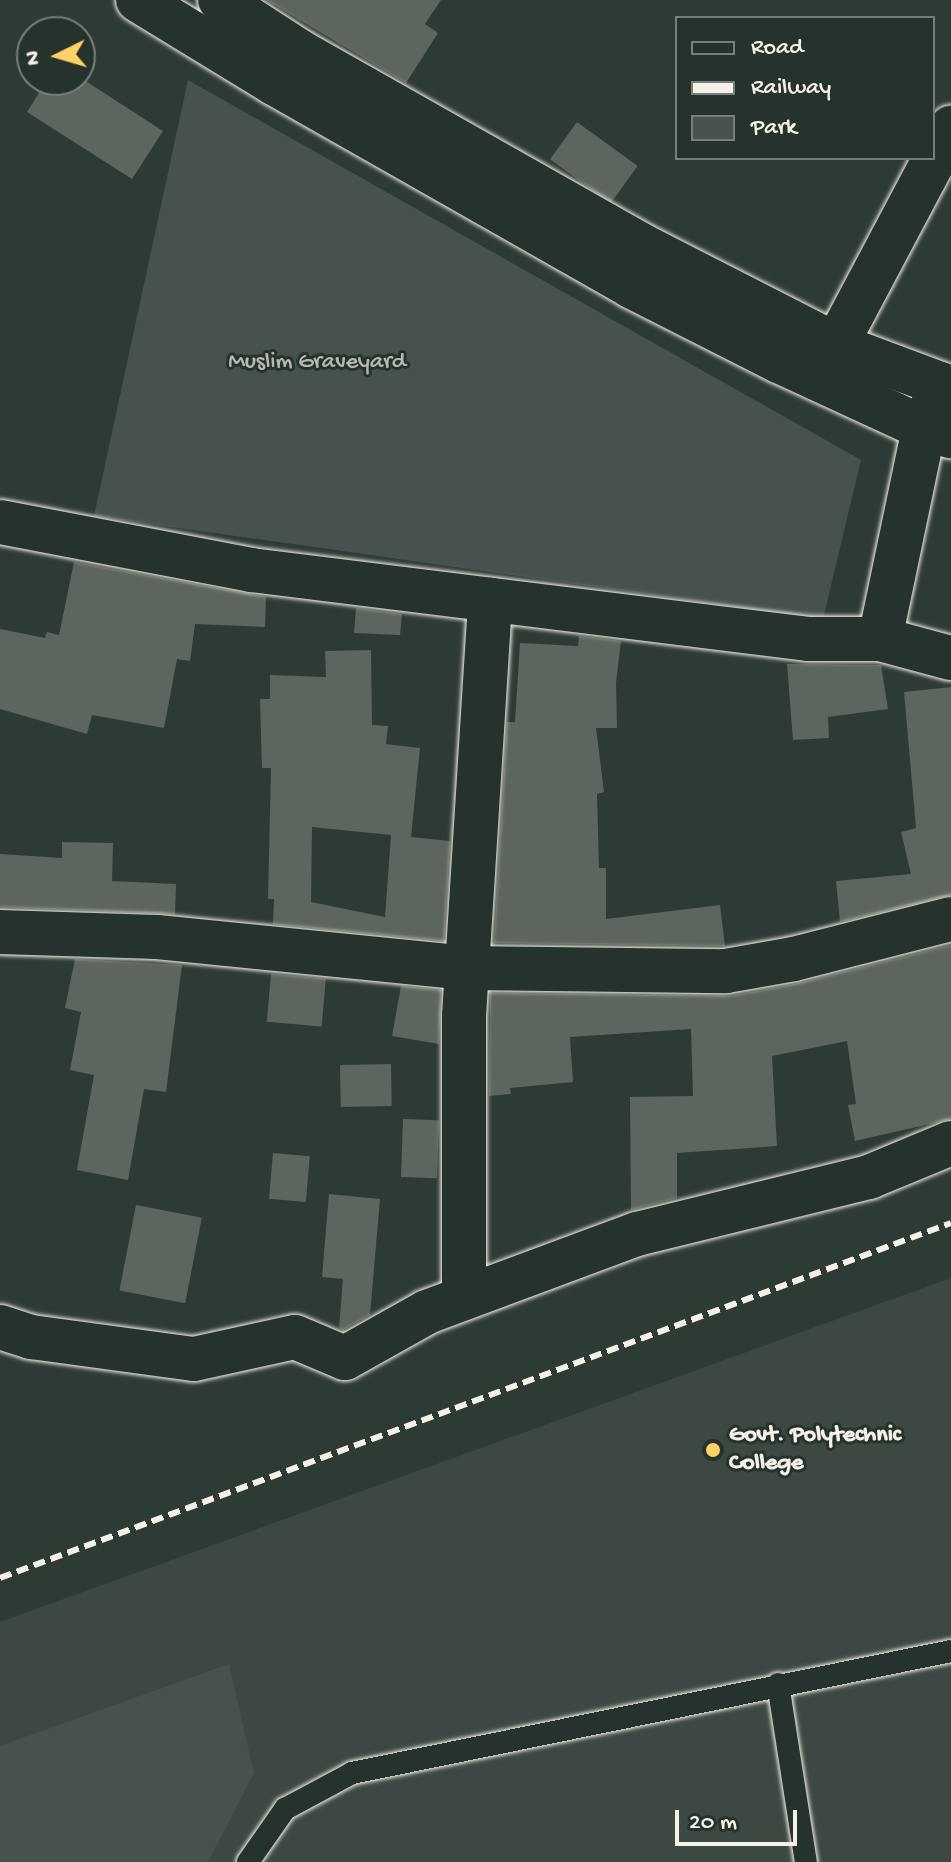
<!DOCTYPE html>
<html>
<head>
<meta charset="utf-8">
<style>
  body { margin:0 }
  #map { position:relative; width:951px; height:1862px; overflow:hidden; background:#2e3b34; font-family:"Gochi Hand",sans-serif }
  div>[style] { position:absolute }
  .built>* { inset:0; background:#3c4841 }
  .green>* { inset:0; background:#48524c }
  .building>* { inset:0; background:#5c655e; transform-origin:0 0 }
  .roads { filter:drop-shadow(0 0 2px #f4f1e8) drop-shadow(0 0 2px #f4f1e8) }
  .lane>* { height:22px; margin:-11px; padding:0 11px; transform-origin:11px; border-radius:11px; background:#26332d }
  .street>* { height:44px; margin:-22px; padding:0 22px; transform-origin:22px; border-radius:22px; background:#26332d }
  .highway>* { height:44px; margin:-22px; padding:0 22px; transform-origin:22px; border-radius:22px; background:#26332d }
  .rail>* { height:6px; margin-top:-3px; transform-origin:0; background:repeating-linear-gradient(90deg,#f4f1e8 0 12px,transparent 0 18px) }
  .dots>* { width:22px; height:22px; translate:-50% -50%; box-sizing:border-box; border:4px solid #26332d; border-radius:50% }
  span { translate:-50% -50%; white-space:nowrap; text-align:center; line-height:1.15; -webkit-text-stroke:6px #26332d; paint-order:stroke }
  .park-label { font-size:24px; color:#b8b9b1 }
  .poi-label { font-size:24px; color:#f4f1e8; font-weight:700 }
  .left { translate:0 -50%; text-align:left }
  .legend { position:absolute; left:675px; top:16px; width:260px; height:144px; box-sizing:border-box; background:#26332d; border:2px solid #787f78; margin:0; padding:10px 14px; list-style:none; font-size:24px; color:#f4f1e8 }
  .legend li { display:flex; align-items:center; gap:16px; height:40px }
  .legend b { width:40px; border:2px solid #787f78 }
  .north { position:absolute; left:16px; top:16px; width:80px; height:80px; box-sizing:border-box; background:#26332d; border:2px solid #787f78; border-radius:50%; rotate:265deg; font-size:22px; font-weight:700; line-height:32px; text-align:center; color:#f4f1e8 }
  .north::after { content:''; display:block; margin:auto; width:28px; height:36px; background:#ffd166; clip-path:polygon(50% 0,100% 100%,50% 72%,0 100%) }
  .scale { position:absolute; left:675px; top:1810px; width:122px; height:36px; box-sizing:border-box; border:4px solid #f4f1e8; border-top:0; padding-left:10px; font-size:24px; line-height:28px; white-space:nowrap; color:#f4f1e8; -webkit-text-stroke:6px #26332d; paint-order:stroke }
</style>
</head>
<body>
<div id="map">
  <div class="built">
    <div style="clip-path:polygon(951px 1278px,951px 1862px,0 1862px,0 1622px)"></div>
  </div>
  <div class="green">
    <div style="clip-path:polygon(188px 80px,861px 460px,823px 619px,94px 516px)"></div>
    <div style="clip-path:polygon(229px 1664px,254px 1773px,208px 1862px,0 1862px,0 1746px)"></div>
  </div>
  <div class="building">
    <div style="clip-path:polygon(266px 0,441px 0,425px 24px,438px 33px,406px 83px)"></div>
    <div style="clip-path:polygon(47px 80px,84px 80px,163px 131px,132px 179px,27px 112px)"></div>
    <div style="left:577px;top:122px;width:75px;height:46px;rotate:36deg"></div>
    <div style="clip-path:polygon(74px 562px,266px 597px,265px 627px,195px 624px,190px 661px,177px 659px,164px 728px,92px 715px,87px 734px,0 709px,0 629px,45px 638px,47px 632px,59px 635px)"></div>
    <div style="clip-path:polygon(356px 608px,402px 614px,400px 635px,354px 633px)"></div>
    <div style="clip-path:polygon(579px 636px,621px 641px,616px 683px,617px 728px,596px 728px,604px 792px,597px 794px,599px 868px,606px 868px,606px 919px,720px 905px,725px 946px,494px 943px,507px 722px,515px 722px,520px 643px,578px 646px)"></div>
    <div style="clip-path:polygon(evenodd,371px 650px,372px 725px,388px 726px,386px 744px,420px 748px,411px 837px,450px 841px,444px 941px,273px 924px,274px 899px,268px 899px,271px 768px,262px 768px,260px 699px,270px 699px,270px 675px,326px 677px,325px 651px,371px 650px,312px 827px,391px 835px,385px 917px,311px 902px,312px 827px)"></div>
    <div style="clip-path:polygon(787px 664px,881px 665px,888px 709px,828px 717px,829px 738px,793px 740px)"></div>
    <div style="clip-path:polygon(951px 687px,951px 895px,840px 922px,836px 881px,911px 874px,901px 832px,916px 828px,904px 692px)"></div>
    <div style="clip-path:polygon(62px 842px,113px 843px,112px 881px,176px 884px,175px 914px,0 907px,0 854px,62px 858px)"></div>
    <div style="clip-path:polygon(951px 945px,951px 1119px,855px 1141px,848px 1105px,856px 1104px,847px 1041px,772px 1056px,777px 1146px,677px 1153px,677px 1198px,631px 1210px,630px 1097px,693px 1096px,691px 1029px,570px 1037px,573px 1082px,510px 1088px,511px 1094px,489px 1096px,490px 993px,730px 996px,800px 983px)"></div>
    <div style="clip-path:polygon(75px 959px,182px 965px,166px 1092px,144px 1089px,128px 1180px,77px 1170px,94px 1075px,70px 1070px,81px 1012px,65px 1008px)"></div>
    <div style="left:271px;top:974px;width:55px;height:48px;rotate:5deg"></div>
    <div style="clip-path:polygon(401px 986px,441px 990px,439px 1044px,392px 1036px)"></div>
    <div style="left:391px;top:1064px;width:42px;height:51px;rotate:89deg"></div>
    <div style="left:403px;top:1119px;width:36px;height:58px;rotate:2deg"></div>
    <div style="left:273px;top:1153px;width:37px;height:46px;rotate:5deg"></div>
    <div style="clip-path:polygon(329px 1194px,380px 1199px,370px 1315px,343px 1330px,339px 1328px,343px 1279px,322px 1277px)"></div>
    <div style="left:136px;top:1205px;width:67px;height:87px;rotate:11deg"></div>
  </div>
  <div class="roads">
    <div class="lane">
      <div style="left:778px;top:1684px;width:180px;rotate:81.1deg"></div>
      <div style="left:248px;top:1862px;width:65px;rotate:-55.1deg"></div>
      <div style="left:285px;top:1809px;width:76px;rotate:-28.2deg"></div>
      <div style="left:352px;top:1773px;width:611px;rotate:-11.51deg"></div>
    </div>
    <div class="street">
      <div style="left:836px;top:345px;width:246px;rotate:-62.1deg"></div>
      <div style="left:0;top:522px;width:256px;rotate:10.8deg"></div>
      <div style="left:251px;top:570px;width:561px;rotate:7.06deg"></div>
      <div style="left:808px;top:639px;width:72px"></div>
      <div style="left:880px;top:639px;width:73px;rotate:15deg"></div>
      <div style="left:880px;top:639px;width:216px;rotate:-78.2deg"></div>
      <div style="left:924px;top:428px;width:47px;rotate:-68.9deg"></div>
      <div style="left:0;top:932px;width:157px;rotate:1.8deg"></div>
      <div style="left:157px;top:937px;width:312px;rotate:5.7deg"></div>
      <div style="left:467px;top:968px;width:259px;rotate:0.7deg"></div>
      <div style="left:726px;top:971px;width:69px;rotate:-10deg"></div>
      <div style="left:794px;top:959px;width:162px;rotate:-14.3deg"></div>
      <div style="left:464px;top:1298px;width:282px;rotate:-90deg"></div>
      <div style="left:464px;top:1016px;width:417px;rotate:-86.4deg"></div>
      <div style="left:0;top:1327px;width:33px;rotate:18deg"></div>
      <div style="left:31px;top:1337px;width:164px;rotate:7.7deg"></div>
      <div style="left:194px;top:1359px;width:103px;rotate:-12.3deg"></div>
      <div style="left:295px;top:1337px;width:54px;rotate:22.8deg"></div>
      <div style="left:345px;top:1358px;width:94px;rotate:-29.3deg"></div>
      <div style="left:427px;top:1312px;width:224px;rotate:-20.4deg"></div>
      <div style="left:637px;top:1234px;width:239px;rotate:-13.8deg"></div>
      <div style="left:869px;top:1177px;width:89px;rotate:-22.5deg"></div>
    </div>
    <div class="highway">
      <div style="left:138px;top:0;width:159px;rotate:31.4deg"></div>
      <div style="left:274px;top:83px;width:411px;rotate:29.6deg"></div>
      <div style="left:631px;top:286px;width:166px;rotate:26.9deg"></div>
      <div style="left:779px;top:361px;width:160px;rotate:24.8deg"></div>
      <div style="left:924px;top:428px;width:28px;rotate:17deg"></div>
      <div style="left:220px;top:0;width:95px;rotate:33deg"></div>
      <div style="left:300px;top:52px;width:392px;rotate:29.5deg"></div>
      <div style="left:641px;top:245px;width:219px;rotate:27.1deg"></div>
      <div style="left:836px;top:345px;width:123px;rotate:20.5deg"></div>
    </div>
  </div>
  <div class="rail">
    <div style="left:0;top:1578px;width:1015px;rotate:-20.47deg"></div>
  </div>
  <div class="dots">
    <div style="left:713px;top:1450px;background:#ffd166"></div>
  </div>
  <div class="park-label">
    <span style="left:317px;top:363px">Muslim Graveyard</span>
  </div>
  <div class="poi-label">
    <span class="left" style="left:729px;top:1450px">Govt. Polytechnic<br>College</span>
  </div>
  <ul class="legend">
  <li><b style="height:10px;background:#26332d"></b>Road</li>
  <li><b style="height:10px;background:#f4f1e8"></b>Railway</li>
  <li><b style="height:22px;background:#48524c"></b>Park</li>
  </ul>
  <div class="north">N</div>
  <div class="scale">20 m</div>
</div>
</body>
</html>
